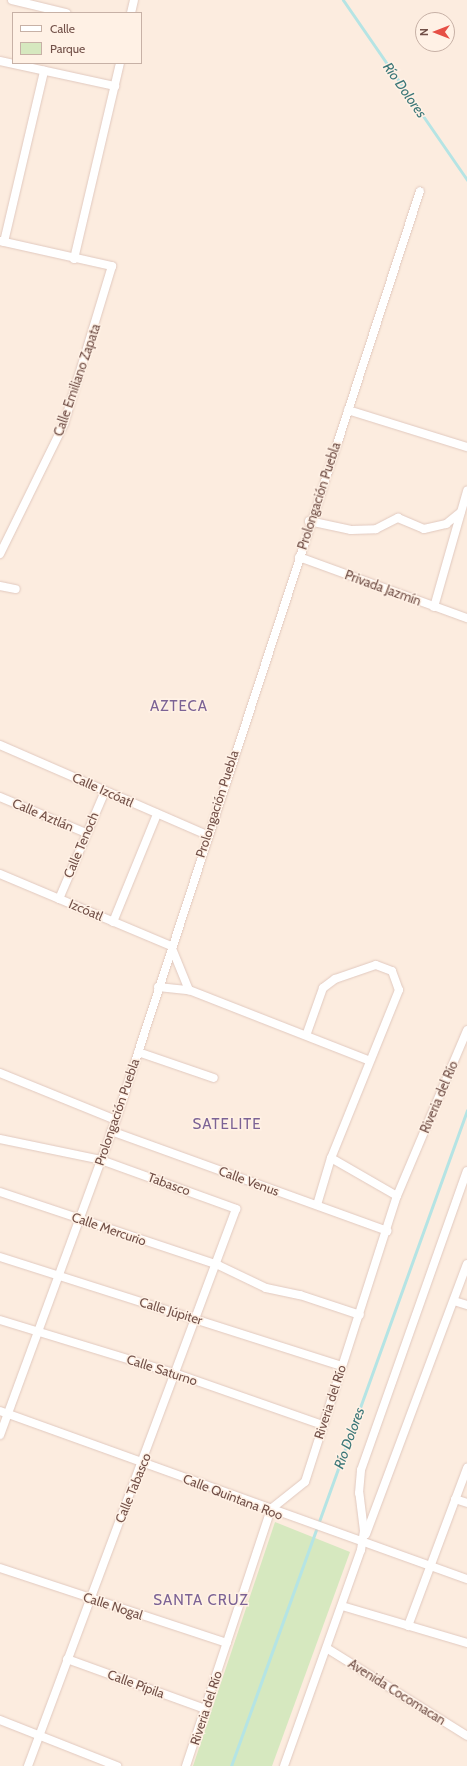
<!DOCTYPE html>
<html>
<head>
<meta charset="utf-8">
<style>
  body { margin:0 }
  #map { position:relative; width:467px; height:1766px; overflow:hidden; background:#fcecdf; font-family:Cabin,sans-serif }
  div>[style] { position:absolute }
  .green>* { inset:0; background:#d6e8bf }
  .stream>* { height:3px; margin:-1.5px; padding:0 1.5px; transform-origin:1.5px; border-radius:1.5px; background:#b5e4e4 }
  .roads { filter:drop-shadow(0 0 1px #e1c9bf) drop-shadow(0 0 1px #e1c9bf) }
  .street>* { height:8px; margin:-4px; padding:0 4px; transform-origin:4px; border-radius:4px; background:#fff }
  span { translate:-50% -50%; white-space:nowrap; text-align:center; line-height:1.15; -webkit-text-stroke:3px #fff1e5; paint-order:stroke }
  .street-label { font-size:13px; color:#725048 }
  .water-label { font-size:14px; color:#3c7778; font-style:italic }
  .quarter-label { font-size:15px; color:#7c6395; letter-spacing:1px }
  .legend { position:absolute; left:12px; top:12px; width:130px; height:52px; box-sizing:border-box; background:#fff1e5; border:1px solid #c7b1a6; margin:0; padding:5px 7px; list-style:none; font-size:12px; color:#725048 }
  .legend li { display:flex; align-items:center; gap:8px; height:20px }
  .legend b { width:20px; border:1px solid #c7b1a6 }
  .north { position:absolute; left:415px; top:12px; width:40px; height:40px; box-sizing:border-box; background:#fff1e5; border:1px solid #c7b1a6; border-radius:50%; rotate:270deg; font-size:11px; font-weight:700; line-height:16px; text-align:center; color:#725048 }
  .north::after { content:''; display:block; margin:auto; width:14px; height:18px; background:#e64f45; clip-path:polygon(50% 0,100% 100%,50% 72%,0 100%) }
</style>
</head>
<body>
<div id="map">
  <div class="green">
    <div style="clip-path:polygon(275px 1522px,350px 1552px,272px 1766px,193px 1766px)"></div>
  </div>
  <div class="stream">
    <div style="left:343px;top:0;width:219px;rotate:55.4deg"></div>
    <div style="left:231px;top:1766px;width:697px;rotate:-70.21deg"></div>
  </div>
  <div class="roads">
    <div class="street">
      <div style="left:12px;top:0;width:56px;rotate:13.5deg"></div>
      <div style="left:131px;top:13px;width:13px;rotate:-77deg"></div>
      <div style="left:0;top:61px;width:118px;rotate:12.3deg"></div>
      <div style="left:0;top:241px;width:115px;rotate:12.6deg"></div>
      <div style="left:112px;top:266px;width:165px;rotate:106.9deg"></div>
      <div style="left:64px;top:424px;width:145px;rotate:116.2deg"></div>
      <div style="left:4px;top:242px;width:176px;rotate:-76.8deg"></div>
      <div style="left:74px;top:259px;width:201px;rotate:-76.8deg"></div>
      <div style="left:348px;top:410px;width:125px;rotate:17.3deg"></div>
      <div style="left:309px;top:521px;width:43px;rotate:12.1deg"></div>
      <div style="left:351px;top:530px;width:25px;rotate:-2deg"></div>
      <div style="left:376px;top:529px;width:25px;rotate:-27deg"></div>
      <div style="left:398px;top:518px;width:28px;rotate:23deg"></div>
      <div style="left:424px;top:529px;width:23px;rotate:-13deg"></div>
      <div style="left:446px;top:524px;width:19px;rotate:-39deg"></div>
      <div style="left:299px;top:557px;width:179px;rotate:20deg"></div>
      <div style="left:0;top:586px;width:16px;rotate:11deg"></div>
      <div style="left:434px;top:607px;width:121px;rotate:-74.1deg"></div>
      <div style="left:0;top:745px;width:226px;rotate:23.5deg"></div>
      <div style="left:0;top:797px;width:93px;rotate:22.7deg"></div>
      <div style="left:0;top:874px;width:186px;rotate:22.8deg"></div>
      <div style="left:171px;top:946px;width:48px;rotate:67.8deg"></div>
      <div style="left:59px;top:899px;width:117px;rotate:-66.9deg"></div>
      <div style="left:113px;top:922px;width:117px;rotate:-67.8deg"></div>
      <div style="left:158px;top:987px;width:31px;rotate:6deg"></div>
      <div style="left:189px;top:990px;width:194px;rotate:21.4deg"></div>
      <div style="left:307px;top:1033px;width:48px;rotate:-70.4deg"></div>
      <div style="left:323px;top:988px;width:15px;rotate:-37deg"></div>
      <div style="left:335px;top:979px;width:43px;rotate:-18.9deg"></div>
      <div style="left:376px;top:965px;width:17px;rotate:21deg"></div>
      <div style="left:392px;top:971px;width:20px;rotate:70deg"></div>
      <div style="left:399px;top:990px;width:181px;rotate:112deg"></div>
      <div style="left:331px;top:1158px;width:49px;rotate:106.6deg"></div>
      <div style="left:138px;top:1052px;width:80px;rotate:18.9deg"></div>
      <div style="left:0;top:1073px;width:125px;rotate:22.1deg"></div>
      <div style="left:111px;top:1131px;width:294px;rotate:19.9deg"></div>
      <div style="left:0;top:1139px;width:103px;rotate:11.7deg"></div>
      <div style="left:101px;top:1160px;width:144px;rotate:19.9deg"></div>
      <div style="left:236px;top:1209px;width:595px;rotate:110.48deg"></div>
      <div style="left:331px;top:1158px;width:76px;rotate:29.9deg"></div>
      <div style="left:0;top:1192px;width:230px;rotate:18.5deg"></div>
      <div style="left:218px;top:1265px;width:53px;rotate:25.6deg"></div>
      <div style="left:266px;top:1288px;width:35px;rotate:12deg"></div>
      <div style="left:300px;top:1295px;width:63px;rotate:18.4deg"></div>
      <div style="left:0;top:1257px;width:359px;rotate:17.7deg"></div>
      <div style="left:454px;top:1301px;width:14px;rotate:17deg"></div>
      <div style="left:0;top:1320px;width:185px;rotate:17deg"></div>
      <div style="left:177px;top:1374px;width:155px;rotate:19.3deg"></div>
      <div style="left:0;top:1411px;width:496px;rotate:19.8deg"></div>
      <div style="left:0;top:1435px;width:336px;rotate:-69.8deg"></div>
      <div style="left:116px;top:1120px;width:977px;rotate:-71.88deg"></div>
      <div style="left:455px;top:1499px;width:13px;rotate:18deg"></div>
      <div style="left:366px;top:1534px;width:288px;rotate:-69.5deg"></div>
      <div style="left:0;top:1568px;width:239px;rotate:18.3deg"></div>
      <div style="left:342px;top:1606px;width:130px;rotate:16.5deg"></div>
      <div style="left:408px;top:1626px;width:169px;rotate:-69.5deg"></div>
      <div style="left:328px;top:1649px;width:164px;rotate:32deg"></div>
      <div style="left:67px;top:1659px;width:147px;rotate:19.9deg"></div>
      <div style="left:0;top:1720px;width:126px;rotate:21.5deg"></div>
      <div style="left:186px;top:1766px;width:271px;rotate:-71.7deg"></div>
      <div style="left:271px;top:1509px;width:43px;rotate:-38.5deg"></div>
      <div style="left:305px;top:1482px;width:300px;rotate:-72.2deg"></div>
      <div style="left:397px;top:1196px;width:180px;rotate:-67.1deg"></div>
      <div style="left:284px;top:1766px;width:229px;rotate:-70.4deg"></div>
      <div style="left:361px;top:1550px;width:19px;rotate:-81deg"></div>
      <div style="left:364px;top:1531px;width:38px;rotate:-97deg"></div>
      <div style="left:359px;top:1493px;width:23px;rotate:-85deg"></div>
      <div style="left:361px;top:1470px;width:317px;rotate:-70.5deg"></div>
    </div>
  </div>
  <div class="street-label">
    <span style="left:77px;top:380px;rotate:-71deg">Calle Emiliano Zapata</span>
    <span style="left:319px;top:496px;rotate:-72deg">Prolongación Puebla</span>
    <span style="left:383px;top:588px;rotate:20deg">Privada Jazmín</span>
    <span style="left:103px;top:790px;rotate:24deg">Calle Izcóatl</span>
    <span style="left:217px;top:804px;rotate:-72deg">Prolongación Puebla</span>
    <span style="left:43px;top:815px;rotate:23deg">Calle Aztlán</span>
    <span style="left:81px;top:845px;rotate:-67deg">Calle Tenoch</span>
    <span style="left:86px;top:910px;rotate:23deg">Izcóatl</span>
    <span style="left:439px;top:1097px;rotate:-67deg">Riveria del Río</span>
    <span style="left:117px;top:1112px;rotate:-71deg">Prolongación Puebla</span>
    <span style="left:249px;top:1181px;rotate:20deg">Calle Venus</span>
    <span style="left:169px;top:1184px;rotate:20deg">Tabasco</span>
    <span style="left:109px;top:1229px;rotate:19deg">Calle Mercurio</span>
    <span style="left:171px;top:1311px;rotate:17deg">Calle Júpiter</span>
    <span style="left:162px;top:1370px;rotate:18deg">Calle Saturno</span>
    <span style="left:330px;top:1402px;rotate:-72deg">Riveria del Río</span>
    <span style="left:133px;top:1488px;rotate:-68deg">Calle Tabasco</span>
    <span style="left:233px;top:1497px;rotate:21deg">Calle Quintana Roo</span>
    <span style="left:113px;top:1606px;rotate:18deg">Calle Nogal</span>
    <span style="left:136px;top:1684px;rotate:20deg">Calle Pípila</span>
    <span style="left:397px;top:1692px;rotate:32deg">Avenida Cocomacan</span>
    <span style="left:206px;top:1708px;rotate:-72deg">Riveria del Río</span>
  </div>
  <div class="water-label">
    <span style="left:405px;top:90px;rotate:55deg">Río Dolores</span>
    <span style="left:349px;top:1438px;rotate:-70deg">Río Dolores</span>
  </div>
  <div class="quarter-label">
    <span style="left:179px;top:707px">AZTECA</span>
    <span style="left:227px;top:1125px">SATELITE</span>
    <span style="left:201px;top:1601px">SANTA CRUZ</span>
  </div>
  <ul class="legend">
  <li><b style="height:5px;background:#fff"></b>Calle</li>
  <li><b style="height:11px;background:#d6e8bf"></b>Parque</li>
  </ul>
  <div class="north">N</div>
</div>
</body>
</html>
